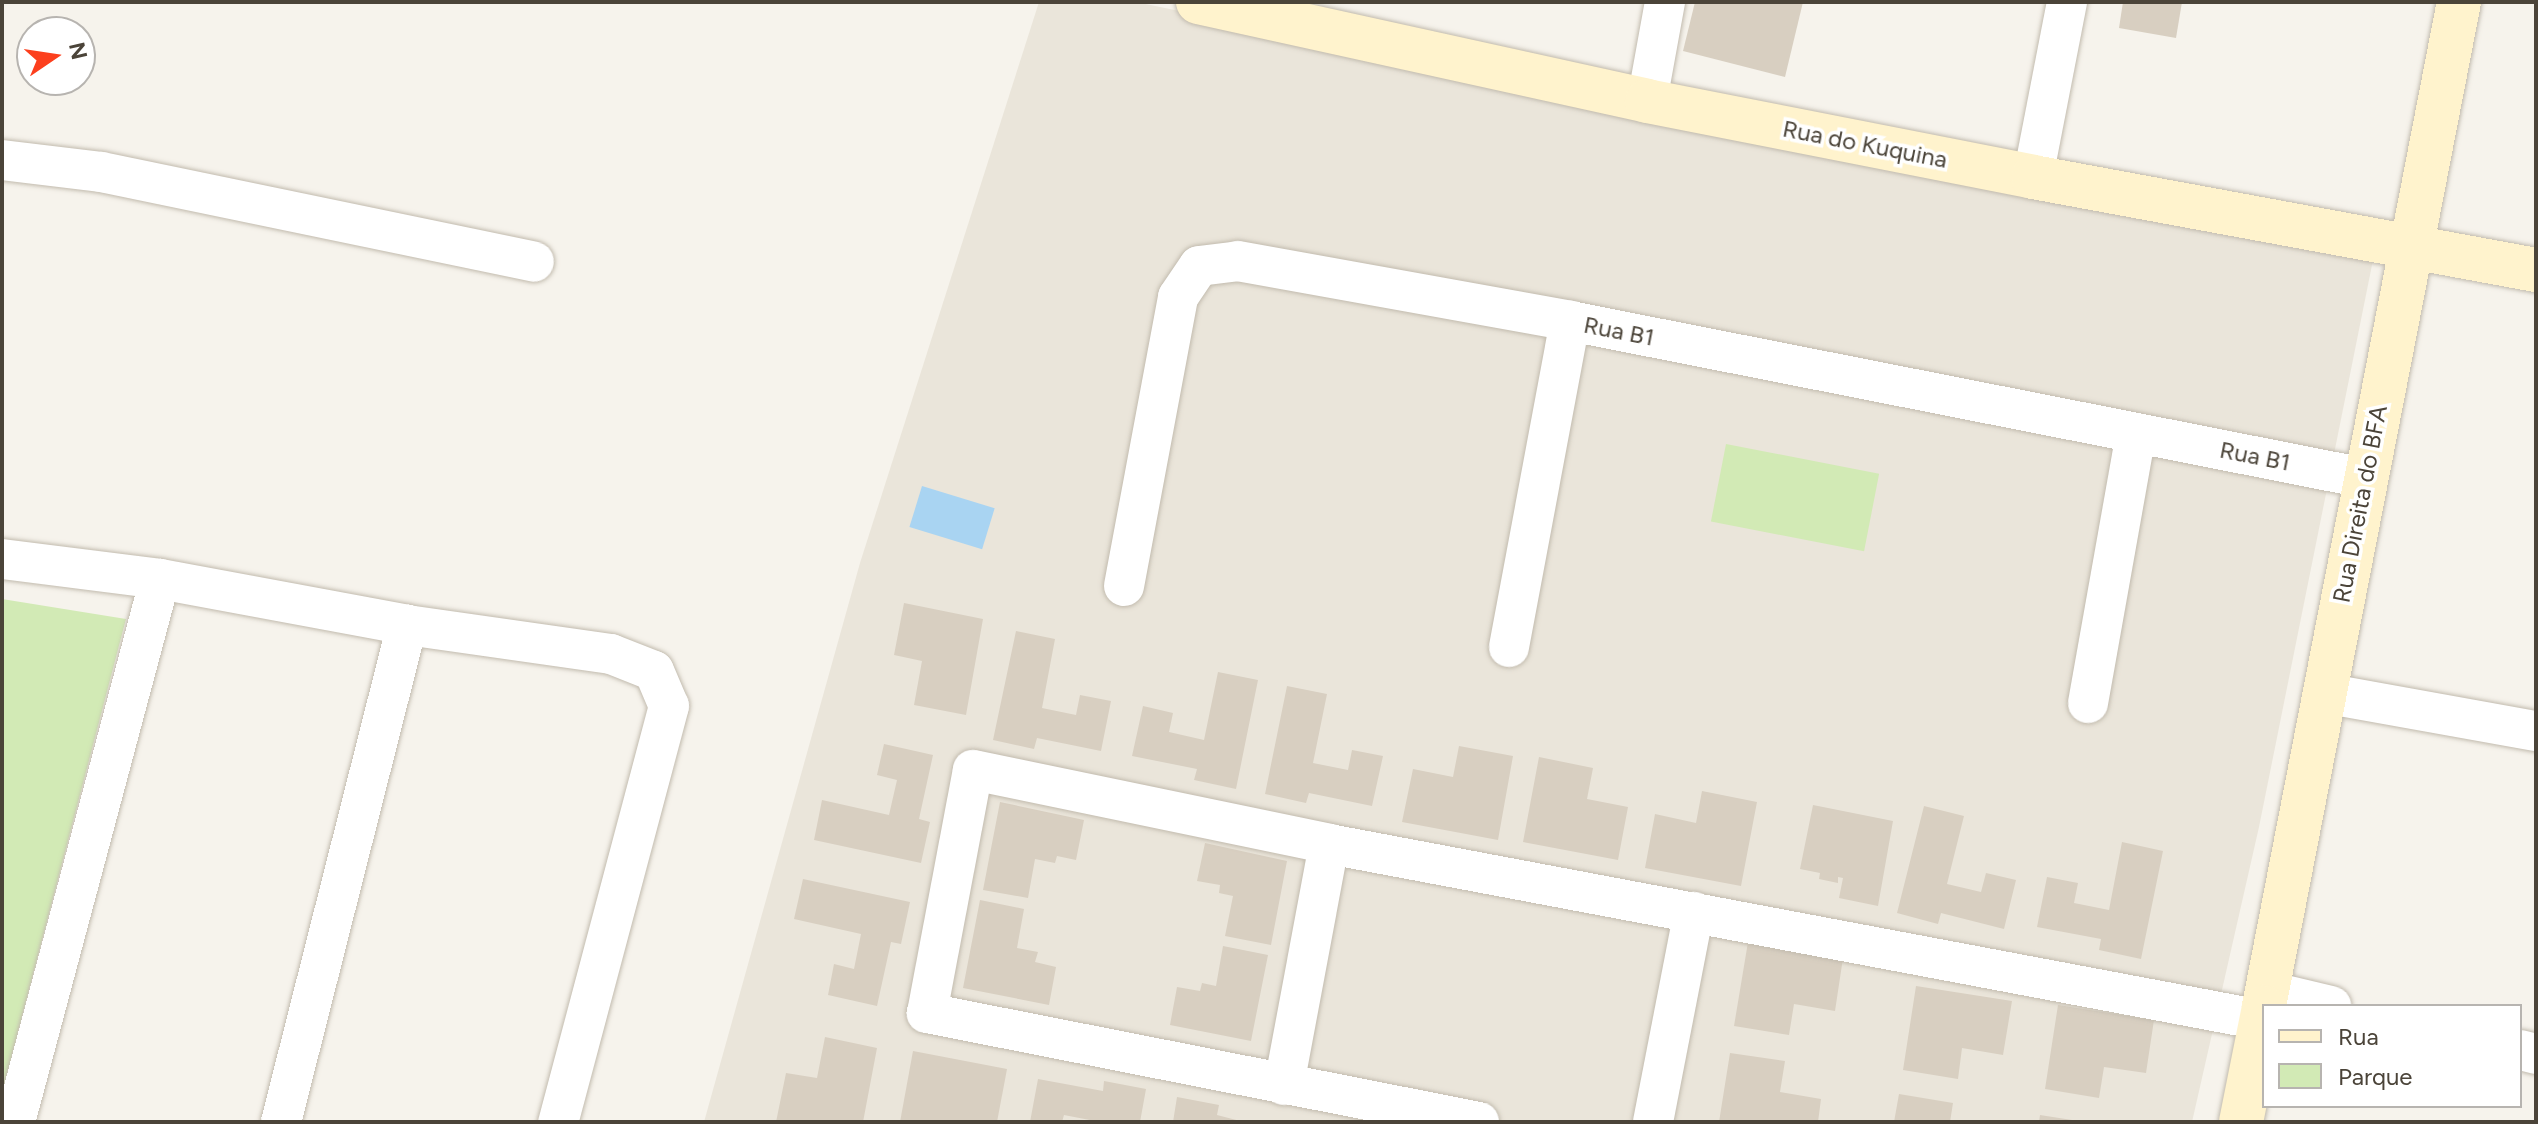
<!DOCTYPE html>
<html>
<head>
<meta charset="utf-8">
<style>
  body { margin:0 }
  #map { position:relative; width:2538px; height:1124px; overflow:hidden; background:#f6f3ec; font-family:Figtree,sans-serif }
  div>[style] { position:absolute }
  .residential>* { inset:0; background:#eae5da }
  .green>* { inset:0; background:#d2eab5; transform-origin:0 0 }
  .water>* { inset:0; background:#a9d4f2; transform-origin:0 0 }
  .building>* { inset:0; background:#d8cfc1 }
  .roads { filter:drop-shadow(0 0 2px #c2bbae) drop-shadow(0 0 2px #c2bbae) }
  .street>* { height:40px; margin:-20px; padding:0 20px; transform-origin:20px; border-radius:20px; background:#fff }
  .secondary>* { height:44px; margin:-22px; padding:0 22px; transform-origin:22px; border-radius:22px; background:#fff3cd }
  span { translate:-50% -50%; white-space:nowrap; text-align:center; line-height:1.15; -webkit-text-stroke:7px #fff; paint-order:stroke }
  .street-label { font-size:24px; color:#4b4439 }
  .frame { position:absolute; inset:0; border:4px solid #4b4439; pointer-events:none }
  .legend { position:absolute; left:2262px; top:1004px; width:260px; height:104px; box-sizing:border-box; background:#fff; border:2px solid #b7b4b0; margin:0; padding:10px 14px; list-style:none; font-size:24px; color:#4b4439 }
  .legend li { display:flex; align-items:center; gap:16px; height:40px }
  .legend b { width:40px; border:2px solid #b7b4b0 }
  .north { position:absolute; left:16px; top:16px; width:80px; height:80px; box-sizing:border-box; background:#fff; border:2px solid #b7b4b0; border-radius:50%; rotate:77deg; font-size:22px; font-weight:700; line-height:32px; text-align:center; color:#4b4439 }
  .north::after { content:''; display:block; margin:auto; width:28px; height:36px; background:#fc3f1d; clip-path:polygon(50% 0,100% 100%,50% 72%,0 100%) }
</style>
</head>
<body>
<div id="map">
  <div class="residential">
    <div style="clip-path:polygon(1039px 2px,1136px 2px,2373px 260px,2259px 827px,2192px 1122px,704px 1122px,860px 563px)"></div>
  </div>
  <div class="green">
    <div style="left:1726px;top:444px;width:156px;height:79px;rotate:11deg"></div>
    <div style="clip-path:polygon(2px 599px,126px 619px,2px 1093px)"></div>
  </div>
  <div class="water">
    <div style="left:922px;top:486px;width:76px;height:43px;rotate:17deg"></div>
  </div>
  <div class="building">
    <div style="clip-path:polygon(1695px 2px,1803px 2px,1785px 77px,1683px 51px)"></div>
    <div style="clip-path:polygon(2123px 2px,2182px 2px,2176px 38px,2119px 28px)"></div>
    <div style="clip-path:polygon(904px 603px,983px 619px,966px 715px,914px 705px,922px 661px,894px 655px)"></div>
    <div style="clip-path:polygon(1016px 631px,1055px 639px,1042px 708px,1076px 715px,1080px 695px,1111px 701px,1101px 751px,1037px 738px,1034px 749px,993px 740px)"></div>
    <div style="clip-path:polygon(1218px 672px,1258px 680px,1236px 789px,1194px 780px,1197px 769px,1132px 756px,1143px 706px,1173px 713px,1169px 732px,1204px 740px)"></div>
    <div style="clip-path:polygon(1287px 686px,1327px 694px,1313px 763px,1348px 770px,1352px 750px,1383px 756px,1372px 806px,1309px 793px,1306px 803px,1265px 794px)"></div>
    <div style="clip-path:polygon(884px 744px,933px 755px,919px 819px,930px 822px,921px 863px,814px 840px,822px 800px,889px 815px,897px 780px,877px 775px)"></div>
    <div style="clip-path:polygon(1459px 746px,1513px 756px,1498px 840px,1402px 822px,1413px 769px,1453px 777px)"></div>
    <div style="clip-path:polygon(1539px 757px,1593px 768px,1587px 799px,1628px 807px,1618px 860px,1523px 842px)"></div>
    <div style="clip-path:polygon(1702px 791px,1757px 802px,1741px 886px,1645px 868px,1655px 814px,1696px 823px)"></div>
    <div style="clip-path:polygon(1000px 802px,1084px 820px,1076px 860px,1057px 856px,1055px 863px,1035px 859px,1028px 898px,983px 890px)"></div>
    <div style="clip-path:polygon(1813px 805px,1893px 821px,1878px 906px,1839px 898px,1843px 878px,1838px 877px,1838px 883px,1819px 879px,1820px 873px,1800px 869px)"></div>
    <div style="clip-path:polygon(1924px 806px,1964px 816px,1947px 884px,1981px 892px,1986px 873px,2016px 880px,2004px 929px,1941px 913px,1938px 924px,1897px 913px)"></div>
    <div style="clip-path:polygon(2122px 842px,2163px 851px,2141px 959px,2099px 950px,2101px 939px,2037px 927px,2047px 877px,2078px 883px,2074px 903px,2109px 910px)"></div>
    <div style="clip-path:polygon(1205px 843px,1287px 861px,1271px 945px,1225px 936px,1233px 896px,1219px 893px,1220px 885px,1197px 881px)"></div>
    <div style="clip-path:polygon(803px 879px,910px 902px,901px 944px,891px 942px,877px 1006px,828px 995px,834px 964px,854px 969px,861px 934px,794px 919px)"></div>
    <div style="clip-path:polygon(980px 900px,1024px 909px,1017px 948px,1038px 952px,1035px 962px,1056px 967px,1049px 1005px,963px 988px)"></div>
    <div style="clip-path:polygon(1748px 942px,1843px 958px,1835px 1011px,1794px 1004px,1789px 1035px,1734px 1026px)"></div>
    <div style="clip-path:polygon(1223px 946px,1268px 955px,1251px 1041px,1170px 1025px,1177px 987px,1200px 991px,1202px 983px,1216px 986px)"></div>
    <div style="clip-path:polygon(1916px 986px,2012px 1001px,2003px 1055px,1962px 1048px,1958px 1079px,1903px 1070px)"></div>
    <div style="clip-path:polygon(2058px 1005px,2154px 1020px,2146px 1073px,2104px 1067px,2099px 1098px,2045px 1089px)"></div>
    <div style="clip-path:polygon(825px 1037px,877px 1048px,863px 1122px,776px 1122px,786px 1073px,817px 1078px)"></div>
    <div style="clip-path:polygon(913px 1051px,1007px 1069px,997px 1122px,900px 1122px)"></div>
    <div style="clip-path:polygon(1730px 1053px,1785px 1061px,1780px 1092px,1821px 1099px,1818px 1122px,1719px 1122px)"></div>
    <div style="clip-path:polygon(1038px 1079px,1103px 1091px,1104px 1081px,1146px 1089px,1140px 1122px,1100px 1122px,1064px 1115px,1062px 1122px,1030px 1122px)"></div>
    <div style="clip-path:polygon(1899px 1094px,1953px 1103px,1950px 1122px,1894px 1122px)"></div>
    <div style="clip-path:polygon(1177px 1097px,1219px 1105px,1217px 1115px,1244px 1122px,1173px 1122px)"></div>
    <div style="clip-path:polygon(2040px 1115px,2072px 1120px,2072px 1122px,2039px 1122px)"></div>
  </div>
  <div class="roads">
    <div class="street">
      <div style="left:1647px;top:101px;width:101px;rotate:-79.7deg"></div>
      <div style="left:2px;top:160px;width:100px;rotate:6.9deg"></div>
      <div style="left:101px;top:172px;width:442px;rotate:11.7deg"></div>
      <div style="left:2033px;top:177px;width:178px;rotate:-79deg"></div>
      <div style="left:2px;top:559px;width:159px;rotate:7.2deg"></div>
      <div style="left:160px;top:579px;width:251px;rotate:10.5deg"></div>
      <div style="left:407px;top:625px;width:206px;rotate:8.1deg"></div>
      <div style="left:611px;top:654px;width:46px;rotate:21.6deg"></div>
      <div style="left:654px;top:671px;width:38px;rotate:67deg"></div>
      <div style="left:669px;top:706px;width:431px;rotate:104.9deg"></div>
      <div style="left:1124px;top:586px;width:294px;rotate:-79.4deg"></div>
      <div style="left:1178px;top:297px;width:37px;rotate:-56deg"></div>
      <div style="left:1199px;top:266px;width:39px;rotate:-7deg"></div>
      <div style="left:1238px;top:261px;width:337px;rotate:10.2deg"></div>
      <div style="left:1570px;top:321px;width:809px;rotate:11.18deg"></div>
      <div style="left:1509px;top:647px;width:332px;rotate:-79.4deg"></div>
      <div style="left:2324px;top:693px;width:215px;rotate:10.2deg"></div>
      <div style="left:2088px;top:703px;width:274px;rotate:-79.9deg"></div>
      <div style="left:2268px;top:991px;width:65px;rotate:13.4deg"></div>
      <div style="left:2520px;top:1050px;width:16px;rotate:14deg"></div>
      <div style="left:1284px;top:1085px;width:245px;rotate:-79.4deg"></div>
      <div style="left:15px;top:1122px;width:562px;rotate:-75.05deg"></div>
      <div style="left:281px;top:1122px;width:513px;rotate:-75.77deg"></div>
      <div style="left:1479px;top:1122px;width:563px;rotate:-168.83deg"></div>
      <div style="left:927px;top:1013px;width:247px;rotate:-79.3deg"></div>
      <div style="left:973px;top:770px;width:364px;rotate:11.7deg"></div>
      <div style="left:1329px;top:844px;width:948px;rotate:10.69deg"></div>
      <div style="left:1653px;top:1122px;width:214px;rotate:-79deg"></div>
    </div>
    <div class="secondary">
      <div style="left:1198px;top:2px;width:460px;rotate:12.4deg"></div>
      <div style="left:1647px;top:101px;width:393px;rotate:11.1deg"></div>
      <div style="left:2033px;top:177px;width:512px;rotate:10.48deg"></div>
      <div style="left:2264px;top:1006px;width:1023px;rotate:-79.01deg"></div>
      <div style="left:2241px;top:1122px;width:117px;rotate:-78.7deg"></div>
    </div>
  </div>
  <div class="street-label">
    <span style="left:1865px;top:144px;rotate:11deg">Rua do Kuquina</span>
    <span style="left:1619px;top:331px;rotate:11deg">Rua B1</span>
    <span style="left:2255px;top:456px;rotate:11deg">Rua B1</span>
    <span style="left:2360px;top:504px;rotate:-79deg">Rua Direita do BFA</span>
  </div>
  <div class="frame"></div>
  <ul class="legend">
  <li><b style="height:10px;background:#fff3cd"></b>Rua</li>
  <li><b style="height:22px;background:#d2eab5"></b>Parque</li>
  </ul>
  <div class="north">N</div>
</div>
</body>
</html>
